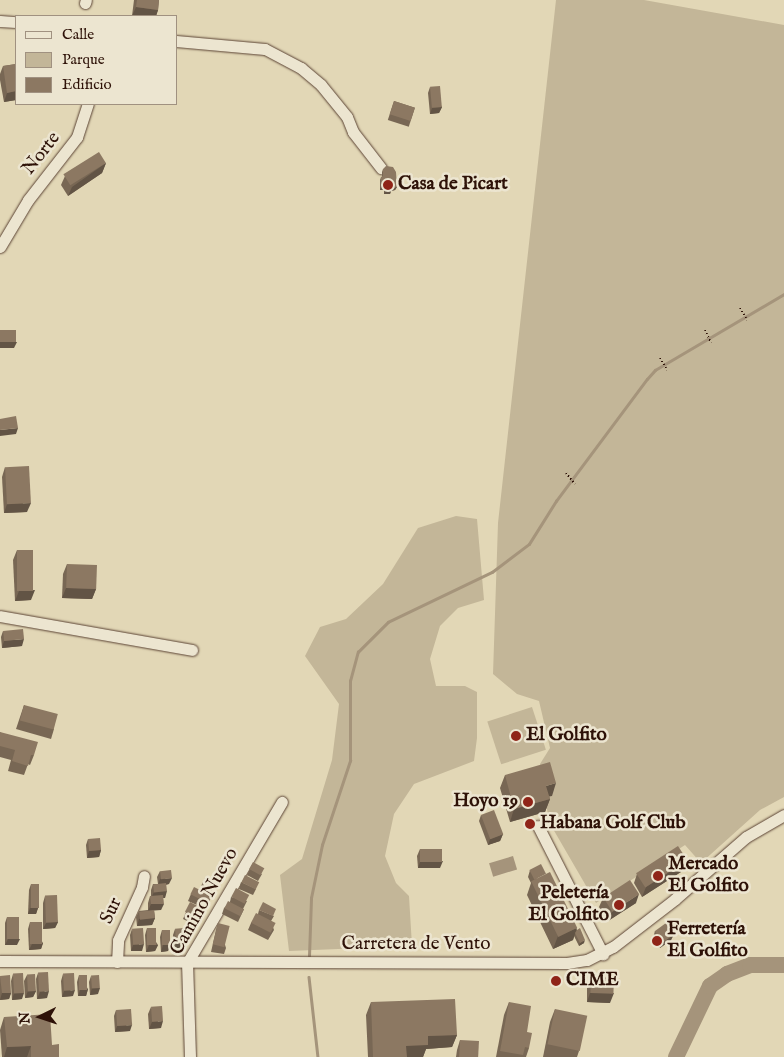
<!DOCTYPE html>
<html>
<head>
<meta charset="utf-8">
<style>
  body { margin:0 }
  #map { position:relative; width:784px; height:1057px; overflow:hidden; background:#e2d7b6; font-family:"IM FELL English",serif }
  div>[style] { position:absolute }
  .green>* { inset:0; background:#c3b698; transform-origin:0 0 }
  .water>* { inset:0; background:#a5947b; transform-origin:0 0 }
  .stream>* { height:2.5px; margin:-1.25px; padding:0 1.25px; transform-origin:1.25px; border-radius:1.25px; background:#a5947b }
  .river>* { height:16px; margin:-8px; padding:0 8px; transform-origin:8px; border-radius:8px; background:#a5947b }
  .path>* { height:2px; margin-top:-1px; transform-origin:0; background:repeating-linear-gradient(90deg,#2e1208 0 1px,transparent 0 3.5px) }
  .roads { filter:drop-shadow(0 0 1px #5b4334) drop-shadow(0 0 1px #5b4334) }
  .minor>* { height:11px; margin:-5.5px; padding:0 5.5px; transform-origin:5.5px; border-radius:5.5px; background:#ece5d0 }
  .wall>* { inset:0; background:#786754; transform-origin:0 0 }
  .shaded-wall>* { inset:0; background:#625445 }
  .building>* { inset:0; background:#8c7862; transform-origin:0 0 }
  .dots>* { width:14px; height:14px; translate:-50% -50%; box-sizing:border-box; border:2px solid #ece5d0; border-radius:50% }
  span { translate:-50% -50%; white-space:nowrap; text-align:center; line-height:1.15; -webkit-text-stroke:5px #ece5d0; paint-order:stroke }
  .street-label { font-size:19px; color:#2e1208 }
  .poi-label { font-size:19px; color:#2e1208; font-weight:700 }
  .left { translate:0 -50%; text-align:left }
  .right { translate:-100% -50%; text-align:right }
  .legend { position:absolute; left:15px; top:15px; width:162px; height:90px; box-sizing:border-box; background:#ece5d0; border:1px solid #a09180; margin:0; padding:6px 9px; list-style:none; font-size:15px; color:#2e1208 }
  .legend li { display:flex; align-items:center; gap:10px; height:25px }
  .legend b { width:25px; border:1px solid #a09180 }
  .north { position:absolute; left:15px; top:992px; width:50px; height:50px; -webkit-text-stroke:4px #ece5d0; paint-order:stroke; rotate:266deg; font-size:14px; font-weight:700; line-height:20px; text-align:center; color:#2e1208 }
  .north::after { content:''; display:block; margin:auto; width:18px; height:22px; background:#2e1208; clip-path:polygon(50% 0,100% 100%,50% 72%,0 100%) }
</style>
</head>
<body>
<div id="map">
  <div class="green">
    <div style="clip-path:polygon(556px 0,644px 0,784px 25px,784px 797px,760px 810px,701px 863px,685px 845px,596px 903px,549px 822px,540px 764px,550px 748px,539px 701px,517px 694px,493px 674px,498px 523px)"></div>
    <div style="clip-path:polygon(456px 516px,477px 519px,484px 600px,458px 608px,440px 626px,430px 659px,436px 686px,465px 686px,477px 692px,477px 738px,474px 761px,414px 784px,394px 814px,385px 856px,396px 883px,409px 896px,412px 946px,289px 951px,280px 875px,302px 859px,332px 760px,339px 704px,305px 656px,320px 627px,346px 619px,383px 584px,418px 528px)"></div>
    <div style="left:532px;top:707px;width:45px;height:47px;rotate:72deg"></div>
  </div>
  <div class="water">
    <div style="left:513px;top:856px;width:14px;height:25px;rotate:73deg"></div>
  </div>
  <div class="stream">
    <div style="left:309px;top:956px;width:58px;rotate:-88deg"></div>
    <div style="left:311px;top:898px;width:54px;rotate:-78.3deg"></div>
    <div style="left:322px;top:845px;width:89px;rotate:-71.6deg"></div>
    <div style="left:350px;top:761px;width:80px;rotate:-90deg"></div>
    <div style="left:350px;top:681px;width:30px;rotate:-75deg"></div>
    <div style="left:358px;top:652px;width:42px;rotate:-45deg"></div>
    <div style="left:388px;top:622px;width:115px;rotate:-25.7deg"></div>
    <div style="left:492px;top:572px;width:46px;rotate:-37.1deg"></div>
    <div style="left:529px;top:544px;width:51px;rotate:-57.9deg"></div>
    <div style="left:556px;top:501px;width:152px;rotate:-53.3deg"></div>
    <div style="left:647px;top:379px;width:12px;rotate:-48deg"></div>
    <div style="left:655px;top:370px;width:150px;rotate:-30.5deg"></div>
    <div style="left:309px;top:977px;width:81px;rotate:83.6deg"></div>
  </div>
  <div class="river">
    <div style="left:676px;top:1057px;width:79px;rotate:-64.4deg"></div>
    <div style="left:710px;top:986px;width:21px;rotate:-35deg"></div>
    <div style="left:727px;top:974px;width:25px;rotate:-21deg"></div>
    <div style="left:750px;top:965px;width:34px"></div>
  </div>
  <div class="path">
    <div style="left:740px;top:308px;width:14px;rotate:60deg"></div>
    <div style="left:705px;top:330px;width:14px;rotate:65deg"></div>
    <div style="left:660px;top:358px;width:14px;rotate:60deg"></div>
    <div style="left:566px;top:473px;width:14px;rotate:51deg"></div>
  </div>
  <div class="roads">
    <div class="minor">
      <div style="left:85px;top:3px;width:3px;rotate:-72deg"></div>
      <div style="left:0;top:21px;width:16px;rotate:4deg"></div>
      <div style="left:176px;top:41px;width:89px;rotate:5.1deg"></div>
      <div style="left:265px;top:49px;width:41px;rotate:27.8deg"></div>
      <div style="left:301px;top:68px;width:26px;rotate:40deg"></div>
      <div style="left:321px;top:85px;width:41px;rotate:50.9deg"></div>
      <div style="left:347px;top:117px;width:16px;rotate:68deg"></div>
      <div style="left:353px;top:132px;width:46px;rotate:52.1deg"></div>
      <div style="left:0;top:247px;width:55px;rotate:-59.2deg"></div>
      <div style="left:28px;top:200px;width:80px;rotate:-52.1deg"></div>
      <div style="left:77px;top:137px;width:35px;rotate:-72deg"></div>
      <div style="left:0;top:616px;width:195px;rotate:10deg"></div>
      <div style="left:538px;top:826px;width:144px;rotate:63.1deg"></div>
      <div style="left:0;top:961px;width:567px;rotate:0.2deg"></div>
      <div style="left:567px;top:963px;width:20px;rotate:-9deg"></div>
      <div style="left:587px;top:960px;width:29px;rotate:-27deg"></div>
      <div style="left:613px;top:947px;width:78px;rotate:-37.7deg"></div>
      <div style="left:675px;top:899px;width:94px;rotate:-41.1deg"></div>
      <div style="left:746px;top:837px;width:44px;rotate:-30.1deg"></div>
      <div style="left:117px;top:962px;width:22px;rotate:-87deg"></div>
      <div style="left:118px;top:940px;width:58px;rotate:-65.6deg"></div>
      <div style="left:142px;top:887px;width:11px;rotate:-80deg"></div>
      <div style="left:190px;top:1057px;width:94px;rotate:-91.8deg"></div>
      <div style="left:187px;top:963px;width:187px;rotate:-59.5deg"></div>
    </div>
  </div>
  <div class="wall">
    <div style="clip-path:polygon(134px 0,159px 0,158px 10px,156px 16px,132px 16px)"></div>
    <div style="clip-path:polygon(16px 64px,16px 100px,4px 102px,0 80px,0 74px,3px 66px)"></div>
    <div style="clip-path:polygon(430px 87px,442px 107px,439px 113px,430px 114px,428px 93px)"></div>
    <div style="left:394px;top:101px;width:22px;height:20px;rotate:18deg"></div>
    <div style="clip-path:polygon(106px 163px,102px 173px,68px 196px,61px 185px,65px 176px)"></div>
    <div style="clip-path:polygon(383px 169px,397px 187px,395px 190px,391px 191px,390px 194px,384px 194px,384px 190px,380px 190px,380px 180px,381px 177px,382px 177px,382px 172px)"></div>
    <div style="clip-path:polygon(5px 467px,27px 512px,4px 513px,2px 477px)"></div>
    <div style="clip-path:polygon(17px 550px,31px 600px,15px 601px,13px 560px)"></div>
    <div style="clip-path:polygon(67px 564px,96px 589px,92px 599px,62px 598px,63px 574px)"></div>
    <div style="clip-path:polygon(3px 631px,22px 646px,2px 648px,1px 637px)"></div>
    <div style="clip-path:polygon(24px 705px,54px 729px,51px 739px,16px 729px)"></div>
    <div style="clip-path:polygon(0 732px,34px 755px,30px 765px,28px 764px,24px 775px,8px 771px,11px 760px,0 757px)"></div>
    <div style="clip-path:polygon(505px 775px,552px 796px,549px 796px,550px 799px,545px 812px,510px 822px,500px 788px)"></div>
    <div style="clip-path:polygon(481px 815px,503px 834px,500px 841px,488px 845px,479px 821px)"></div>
    <div style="clip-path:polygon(88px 839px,101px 850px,99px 857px,87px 858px,86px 845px)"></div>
    <div style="clip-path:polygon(420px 849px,440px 868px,418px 868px,417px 856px)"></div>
    <div style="clip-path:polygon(250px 869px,262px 874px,258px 881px,247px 875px)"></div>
    <div style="clip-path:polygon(530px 870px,577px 930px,584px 943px,579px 946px,574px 936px,573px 940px,553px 949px,527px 895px,531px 883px,528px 877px)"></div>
    <div style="clip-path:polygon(684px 870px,642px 897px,634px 883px,637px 874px)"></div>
    <div style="clip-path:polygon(160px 871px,169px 884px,166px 885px,165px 898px,163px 898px,161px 910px,154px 910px,155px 918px,152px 925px,137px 926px,136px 917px,139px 911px,148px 910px,148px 903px,150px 896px,151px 896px,151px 890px,153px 884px,158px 884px,157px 877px)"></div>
    <div style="clip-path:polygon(241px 882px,256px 889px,253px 895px,239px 889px)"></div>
    <div style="clip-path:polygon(31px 884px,38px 908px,36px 914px,28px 914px,29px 890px)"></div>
    <div style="clip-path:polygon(202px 884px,214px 890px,206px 909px,188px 901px,191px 894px,200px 890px)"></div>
    <div style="clip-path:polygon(45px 896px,58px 922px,55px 928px,43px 929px,43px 903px)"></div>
    <div style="clip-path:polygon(231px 897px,247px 901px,243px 909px,244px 909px,238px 922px,222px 914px,224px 908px,230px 902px)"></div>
    <div style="clip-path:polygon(603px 898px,636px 903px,608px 921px,599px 907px)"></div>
    <div style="clip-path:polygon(259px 910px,274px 916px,271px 921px,274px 930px,268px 940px,248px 930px,251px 923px,258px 914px)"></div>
    <div style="clip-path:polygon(186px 912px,200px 915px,195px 925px,183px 919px)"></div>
    <div style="clip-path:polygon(7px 917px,17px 945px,5px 945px,5px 923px)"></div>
    <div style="clip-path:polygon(30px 922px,43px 943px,41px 949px,29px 950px,28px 929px)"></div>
    <div style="clip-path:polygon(218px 923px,226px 948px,224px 954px,211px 952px,216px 930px)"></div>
    <div style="clip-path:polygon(147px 928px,158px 945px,155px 951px,146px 952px,145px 935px)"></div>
    <div style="clip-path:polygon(132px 929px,142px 951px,131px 951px,130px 935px)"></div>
    <div style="clip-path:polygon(175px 929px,185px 943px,183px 950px,174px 950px,173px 935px)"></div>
    <div style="clip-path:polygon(162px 930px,168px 951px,161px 952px,160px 937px)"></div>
    <div style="clip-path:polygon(655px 931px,674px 934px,671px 940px,660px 948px,653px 938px)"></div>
    <div style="clip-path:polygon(38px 973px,47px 998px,37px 999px,36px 979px)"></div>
    <div style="clip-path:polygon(13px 974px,22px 999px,12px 1000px,11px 981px)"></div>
    <div style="clip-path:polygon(63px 974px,73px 996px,62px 997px,61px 981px)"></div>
    <div style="clip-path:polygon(27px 975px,36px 991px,33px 997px,25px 998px,24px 981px)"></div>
    <div style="clip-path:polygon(79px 975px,88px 989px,86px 996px,78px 996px,77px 982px)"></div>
    <div style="clip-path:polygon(0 976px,11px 993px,9px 999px,0 1000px)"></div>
    <div style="clip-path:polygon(91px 976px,98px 994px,90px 995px,89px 982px)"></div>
    <div style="clip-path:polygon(591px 977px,610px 1003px,587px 1002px,587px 987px)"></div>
    <div style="clip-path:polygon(371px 1002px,457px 1035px,452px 1047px,426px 1049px,423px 1057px,368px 1057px,366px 1015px)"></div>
    <div style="clip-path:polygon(509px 1002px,527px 1032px,529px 1048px,526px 1057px,496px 1057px,504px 1015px)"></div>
    <div style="clip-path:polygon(151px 1007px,161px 1028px,149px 1029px,148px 1014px)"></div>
    <div style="clip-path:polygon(555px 1009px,579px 1051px,577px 1057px,543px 1057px,550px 1022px)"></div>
    <div style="clip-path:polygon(116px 1010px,130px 1031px,115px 1032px,114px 1016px)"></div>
    <div style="clip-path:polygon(4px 1017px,52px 1045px,59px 1057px,2px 1057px,0 1030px)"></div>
    <div style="clip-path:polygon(460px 1040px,478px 1057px,456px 1057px,457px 1050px)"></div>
  </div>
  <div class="shaded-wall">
    <div style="clip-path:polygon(136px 7px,158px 10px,156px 16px,132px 16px)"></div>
    <div style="clip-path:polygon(16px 91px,16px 100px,4px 102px,7px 93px)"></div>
    <div style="clip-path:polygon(442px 107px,439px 113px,430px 114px,432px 108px)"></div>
    <div style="clip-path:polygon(106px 163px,102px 173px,68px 196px,72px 187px)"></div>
    <div style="clip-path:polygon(381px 187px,385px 187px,384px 190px,380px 190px)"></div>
    <div style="clip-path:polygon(397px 187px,395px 190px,391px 191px,390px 194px,384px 194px,385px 190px,392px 188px)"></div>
    <div style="clip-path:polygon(0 342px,17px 342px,14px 348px,0 348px)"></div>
    <div style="clip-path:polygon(18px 428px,16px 434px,0 436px,0 430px)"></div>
    <div style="clip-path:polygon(31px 503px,27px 512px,4px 513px,7px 504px)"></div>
    <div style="clip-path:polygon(66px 588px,96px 589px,92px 599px,62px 598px)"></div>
    <div style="clip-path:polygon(35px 590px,31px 600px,15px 601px,19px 591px)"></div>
    <div style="clip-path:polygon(24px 639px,22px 646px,2px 648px,4px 641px)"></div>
    <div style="clip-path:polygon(556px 783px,552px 796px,541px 798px,546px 786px)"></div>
    <div style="clip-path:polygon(550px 799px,545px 812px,510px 822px,514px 809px)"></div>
    <div style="clip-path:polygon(503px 834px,500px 841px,488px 845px,490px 839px)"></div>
    <div style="clip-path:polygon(101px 850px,99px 857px,87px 858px,89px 851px)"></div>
    <div style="clip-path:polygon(687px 860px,684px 870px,642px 897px,646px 887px)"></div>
    <div style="clip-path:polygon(443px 861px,440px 868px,418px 868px,420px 862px)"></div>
    <div style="clip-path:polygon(172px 878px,169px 884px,158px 885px,160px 879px)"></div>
    <div style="clip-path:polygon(167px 891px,165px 898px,151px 898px,154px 892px)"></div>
    <div style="clip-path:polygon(639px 894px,636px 903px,608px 921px,612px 912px)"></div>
    <div style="clip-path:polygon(151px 904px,164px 904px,161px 910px,148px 911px)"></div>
    <div style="clip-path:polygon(30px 908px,38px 908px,36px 914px,28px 914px)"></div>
    <div style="clip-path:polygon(155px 918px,152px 925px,137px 926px,139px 919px)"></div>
    <div style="clip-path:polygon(58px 922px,55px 928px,43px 929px,46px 923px)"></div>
    <div style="clip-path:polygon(577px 928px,573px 940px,553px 949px,558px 936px)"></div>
    <div style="clip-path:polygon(674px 934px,671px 940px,660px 948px,663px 942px)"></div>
    <div style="clip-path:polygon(8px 939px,20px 939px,17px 945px,5px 945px)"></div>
    <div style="clip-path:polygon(585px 940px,584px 943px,579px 946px,580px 943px)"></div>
    <div style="clip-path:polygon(43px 943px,41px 949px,29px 950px,32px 944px)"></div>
    <div style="clip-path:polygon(185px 943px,183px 950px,174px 950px,176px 944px)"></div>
    <div style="clip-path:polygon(144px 944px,142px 951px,131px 951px,133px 945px)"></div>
    <div style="clip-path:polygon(149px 945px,158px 945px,155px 951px,146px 952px)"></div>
    <div style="clip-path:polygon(163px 945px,171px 945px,168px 951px,161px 952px)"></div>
    <div style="clip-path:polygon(92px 988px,100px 988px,98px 994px,90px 995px)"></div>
    <div style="clip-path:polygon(88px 989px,86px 996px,78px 996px,80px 990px)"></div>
    <div style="clip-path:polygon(75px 990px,73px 996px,62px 997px,64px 991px)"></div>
    <div style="clip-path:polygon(28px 991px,36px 991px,33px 997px,25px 998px)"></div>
    <div style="clip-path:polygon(49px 991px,47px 998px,37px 999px,40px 992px)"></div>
    <div style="clip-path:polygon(2px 993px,11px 993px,9px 999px,0 1000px)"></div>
    <div style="clip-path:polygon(14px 993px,24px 993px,22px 999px,12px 1000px)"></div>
    <div style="clip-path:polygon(590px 993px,614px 993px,610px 1003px,587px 1002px)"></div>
    <div style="clip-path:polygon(163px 1021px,161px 1028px,149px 1029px,152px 1022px)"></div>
    <div style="clip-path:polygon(132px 1025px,130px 1031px,115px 1032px,117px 1026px)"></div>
    <div style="clip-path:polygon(457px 1035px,452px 1047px,426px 1049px,423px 1057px,402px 1057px,406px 1046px,428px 1036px)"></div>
    <div style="clip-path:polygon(31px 1046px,27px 1057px,4px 1057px,7px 1047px)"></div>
  </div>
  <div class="building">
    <div style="clip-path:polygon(137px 0,159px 0,158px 10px,136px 7px)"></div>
    <div style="clip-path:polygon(16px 64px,16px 91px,7px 93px,3px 66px)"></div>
    <div style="left:440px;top:86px;width:21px;height:10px;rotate:85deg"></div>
    <div style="left:394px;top:101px;width:22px;height:14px;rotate:18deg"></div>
    <div style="left:99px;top:152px;width:13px;height:42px;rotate:58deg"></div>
    <div style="clip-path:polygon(386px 166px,393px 167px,396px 172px,397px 187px,392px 188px,392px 190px,385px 190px,385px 187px,381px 187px,381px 177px,383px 176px,383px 169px)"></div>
    <div style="left:0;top:330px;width:16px;height:12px"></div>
    <div style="clip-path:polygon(16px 416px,18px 428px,0 430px,0 419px)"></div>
    <div style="left:29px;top:466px;width:37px;height:24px;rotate:87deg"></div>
    <div style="left:17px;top:550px;width:16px;height:41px"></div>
    <div style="left:67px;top:564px;width:30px;height:24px;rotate:2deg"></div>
    <div style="left:23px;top:629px;width:10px;height:20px;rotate:84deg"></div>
    <div style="left:24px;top:705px;width:35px;height:16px;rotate:15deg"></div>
    <div style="clip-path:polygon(0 732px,38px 742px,34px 755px,31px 755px,28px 766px,12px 761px,15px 750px,0 746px)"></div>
    <div style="clip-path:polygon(550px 762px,556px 783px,546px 786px,550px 799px,514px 809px,505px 775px)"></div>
    <div style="left:494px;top:810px;width:26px;height:14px;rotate:69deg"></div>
    <div style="left:100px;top:838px;width:12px;height:12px;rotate:85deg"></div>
    <div style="left:678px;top:846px;width:17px;height:50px;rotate:57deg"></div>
    <div style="left:420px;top:849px;width:22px;height:13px"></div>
    <div style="left:253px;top:862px;width:13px;height:8px;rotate:29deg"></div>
    <div style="left:541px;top:864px;width:11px;height:13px;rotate:63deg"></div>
    <div style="left:171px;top:870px;width:8px;height:11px;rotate:83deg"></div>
    <div style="left:550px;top:872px;width:62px;height:21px;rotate:64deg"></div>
    <div style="left:245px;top:875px;width:16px;height:8px;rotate:27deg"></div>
    <div style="left:205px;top:878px;width:13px;height:7px;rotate:27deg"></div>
    <div style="left:630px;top:880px;width:17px;height:32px;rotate:57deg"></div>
    <div style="left:166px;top:883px;width:8px;height:13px;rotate:83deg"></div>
    <div style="left:31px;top:884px;width:8px;height:24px"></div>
    <div style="left:194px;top:887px;width:20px;height:8px;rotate:27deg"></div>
    <div style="left:236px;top:888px;width:15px;height:10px;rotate:28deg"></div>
    <div style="left:57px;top:895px;width:27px;height:12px;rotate:88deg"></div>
    <div style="clip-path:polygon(163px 895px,164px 904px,151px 904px,150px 896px)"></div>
    <div style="left:228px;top:901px;width:18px;height:8px;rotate:27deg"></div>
    <div style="left:190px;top:902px;width:13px;height:11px;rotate:27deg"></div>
    <div style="clip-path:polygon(263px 902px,276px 909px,273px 916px,259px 910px)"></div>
    <div style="left:154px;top:910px;width:8px;height:15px;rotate:83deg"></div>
    <div style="left:256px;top:913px;width:22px;height:11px;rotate:27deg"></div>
    <div style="left:7px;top:917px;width:12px;height:22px"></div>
    <div style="left:30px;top:922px;width:12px;height:22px"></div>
    <div style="left:218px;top:923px;width:12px;height:22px;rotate:14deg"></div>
    <div style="left:666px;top:923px;width:14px;height:14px;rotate:54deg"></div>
    <div style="left:143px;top:928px;width:16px;height:11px;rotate:86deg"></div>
    <div style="left:147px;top:928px;width:9px;height:17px"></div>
    <div style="left:184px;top:928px;width:15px;height:9px;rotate:86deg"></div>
    <div style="clip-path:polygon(580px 928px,585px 940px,580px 943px,575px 933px,577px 930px)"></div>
    <div style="left:162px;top:930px;width:8px;height:15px"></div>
    <div style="left:48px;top:972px;width:19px;height:10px;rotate:87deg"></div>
    <div style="left:23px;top:973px;width:20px;height:10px;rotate:87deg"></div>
    <div style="left:74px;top:973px;width:17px;height:11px;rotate:87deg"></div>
    <div style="left:35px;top:974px;width:17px;height:8px;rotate:87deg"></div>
    <div style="clip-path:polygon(10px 975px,11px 993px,2px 993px,0 976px)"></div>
    <div style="left:79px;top:975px;width:8px;height:15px"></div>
    <div style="left:99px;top:975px;width:13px;height:8px;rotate:86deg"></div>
    <div style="left:591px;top:977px;width:23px;height:16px;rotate:2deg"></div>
    <div style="clip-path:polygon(455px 999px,457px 1035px,428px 1036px,428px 1045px,406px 1046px,407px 1057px,373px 1057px,371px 1002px)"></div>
    <div style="clip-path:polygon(509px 1002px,531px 1006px,527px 1032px,532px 1033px,529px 1048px,525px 1047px,523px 1055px,500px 1051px)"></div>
    <div style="left:162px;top:1006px;width:15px;height:11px;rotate:86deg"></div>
    <div style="left:131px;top:1009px;width:16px;height:15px;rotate:86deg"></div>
    <div style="left:555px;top:1009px;width:33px;height:36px;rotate:12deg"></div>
    <div style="clip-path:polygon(50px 1014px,52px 1045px,59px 1044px,59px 1057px,31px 1057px,31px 1046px,7px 1047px,4px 1017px)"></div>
    <div style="left:460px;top:1040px;width:19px;height:17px;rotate:3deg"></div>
  </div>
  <div class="dots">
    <div style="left:388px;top:185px;background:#8f2418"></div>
    <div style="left:516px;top:736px;background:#8f2418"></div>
    <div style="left:528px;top:802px;background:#8f2418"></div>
    <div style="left:530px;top:824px;background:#8f2418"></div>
    <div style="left:658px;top:876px;background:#8f2418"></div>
    <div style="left:619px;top:905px;background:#8f2418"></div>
    <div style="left:657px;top:941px;background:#8f2418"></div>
    <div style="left:556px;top:981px;background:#8f2418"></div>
  </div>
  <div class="street-label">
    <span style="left:42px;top:154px;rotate:-52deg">Norte</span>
    <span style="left:205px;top:902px;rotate:-61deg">Camino Nuevo</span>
    <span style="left:112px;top:911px;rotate:-66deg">Sur</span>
    <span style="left:416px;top:945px">Carretera de Vento</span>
  </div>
  <div class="poi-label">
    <span class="left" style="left:398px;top:185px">Casa de Picart</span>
    <span class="left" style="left:526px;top:736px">El Golfito</span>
    <span class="right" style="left:518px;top:802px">Hoyo 19</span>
    <span class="left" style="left:540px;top:824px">Habana Golf Club</span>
    <span class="left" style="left:668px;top:876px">Mercado<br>El Golfito</span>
    <span class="right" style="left:609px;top:905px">Peletería<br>El Golfito</span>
    <span class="left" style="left:667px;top:941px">Ferretería<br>El Golfito</span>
    <span class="left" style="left:566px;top:981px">CIME</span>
  </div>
  <ul class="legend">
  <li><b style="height:6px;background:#ece5d0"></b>Calle</li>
  <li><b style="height:14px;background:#c3b698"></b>Parque</li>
  <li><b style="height:14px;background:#8c7862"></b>Edificio</li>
  </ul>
  <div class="north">N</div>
</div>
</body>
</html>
